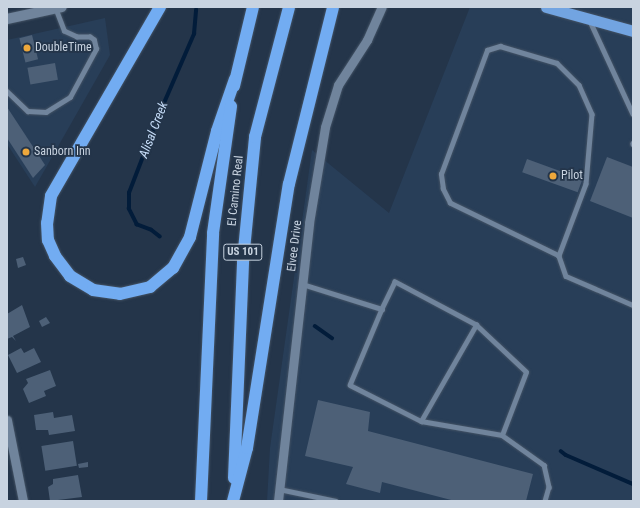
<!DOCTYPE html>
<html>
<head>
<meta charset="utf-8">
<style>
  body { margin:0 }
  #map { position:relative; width:640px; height:508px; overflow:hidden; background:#24354a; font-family:"Roboto Condensed",sans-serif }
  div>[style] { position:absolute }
  .built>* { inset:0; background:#283e58 }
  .stream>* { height:3.5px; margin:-1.75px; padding:0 1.75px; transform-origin:1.75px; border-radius:1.75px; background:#021c3a }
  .building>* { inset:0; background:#4d6077; transform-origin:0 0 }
  .roads { filter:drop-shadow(0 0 1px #445365) drop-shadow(0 0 1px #445365) }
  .service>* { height:4.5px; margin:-2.25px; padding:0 2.25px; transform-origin:2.25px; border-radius:2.25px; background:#70849c }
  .minor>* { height:9px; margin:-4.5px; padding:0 4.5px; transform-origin:4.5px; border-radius:4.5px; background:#70849c }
  .secondary>* { height:10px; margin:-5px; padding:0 5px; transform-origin:5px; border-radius:5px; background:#70849c }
  .trunk>* { height:11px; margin:-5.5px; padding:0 5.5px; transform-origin:5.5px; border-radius:5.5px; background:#72a4e1 }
  .motorway>* { height:12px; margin:-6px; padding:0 6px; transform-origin:6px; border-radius:6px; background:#72acf2 }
  .dots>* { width:11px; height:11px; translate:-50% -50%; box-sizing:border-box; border:2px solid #24354a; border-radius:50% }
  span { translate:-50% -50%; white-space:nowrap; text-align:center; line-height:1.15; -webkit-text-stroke:3.5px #24354a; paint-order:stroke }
  .shield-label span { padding:1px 3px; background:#24354a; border:1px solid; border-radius:3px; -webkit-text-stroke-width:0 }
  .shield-label { font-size:11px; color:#c8d3e0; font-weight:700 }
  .poi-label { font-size:12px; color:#c8d3e0 }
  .left { translate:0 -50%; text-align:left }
  .street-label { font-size:12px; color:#c8d3e0 }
  .water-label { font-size:13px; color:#c7defa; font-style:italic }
  .frame { position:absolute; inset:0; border:8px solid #c8d3e0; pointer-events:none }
</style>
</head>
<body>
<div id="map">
  <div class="built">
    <div style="clip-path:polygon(470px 7px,633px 7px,633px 501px,267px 501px,270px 448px,312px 150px,389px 213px)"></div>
    <div style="clip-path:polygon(105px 18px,110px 55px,35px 187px,7px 144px,7px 40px)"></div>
  </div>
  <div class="stream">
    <div style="left:160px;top:237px;width:11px;rotate:-142deg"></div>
    <div style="left:151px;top:230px;width:15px;rotate:-160deg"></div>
    <div style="left:137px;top:225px;width:18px;rotate:-117deg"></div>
    <div style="left:129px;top:209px;width:16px;rotate:-90deg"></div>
    <div style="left:129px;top:193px;width:89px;rotate:-68.9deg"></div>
    <div style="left:161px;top:110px;width:83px;rotate:-66.5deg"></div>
    <div style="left:194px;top:34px;width:24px;rotate:-85deg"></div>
    <div style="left:315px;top:326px;width:21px;rotate:35deg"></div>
    <div style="left:561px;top:451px;width:6px;rotate:39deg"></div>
    <div style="left:566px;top:455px;width:73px;rotate:23.4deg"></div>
  </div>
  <div class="building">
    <div style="left:32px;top:35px;width:25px;height:13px;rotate:76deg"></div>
    <div style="left:55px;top:63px;width:17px;height:28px;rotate:80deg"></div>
    <div style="clip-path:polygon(7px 107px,45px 165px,33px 178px,7px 138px)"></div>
    <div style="clip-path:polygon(607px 157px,633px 167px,633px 218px,590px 201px)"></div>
    <div style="left:527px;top:159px;width:59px;height:14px;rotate:20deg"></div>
    <div style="clip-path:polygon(23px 257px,26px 265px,18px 268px,16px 259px)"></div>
    <div style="clip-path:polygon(22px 305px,30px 327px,13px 336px,16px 341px,12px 337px,7px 339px,7px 314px)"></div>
    <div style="clip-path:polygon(46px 317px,50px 323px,42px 327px,39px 321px)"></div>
    <div style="clip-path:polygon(21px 348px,24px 353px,34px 348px,41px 362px,17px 373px,8px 355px)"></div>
    <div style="clip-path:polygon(50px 370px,56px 386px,44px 391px,46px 396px,29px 403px,23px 389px,28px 383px,26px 379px)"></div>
    <div style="clip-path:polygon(318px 400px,370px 412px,368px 431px,533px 474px,526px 501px,455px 501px,382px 482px,380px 493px,346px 484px,353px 467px,305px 456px)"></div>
    <div style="clip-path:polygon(53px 412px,54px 418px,72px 415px,75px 431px,49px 435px,48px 430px,36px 430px,34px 415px)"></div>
    <div style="left:73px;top:441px;width:25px;height:32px;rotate:81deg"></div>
    <div style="clip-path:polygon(88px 462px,88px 467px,79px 468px,78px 464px)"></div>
    <div style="clip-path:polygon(78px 475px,82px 497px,50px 501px,48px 487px,53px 484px,53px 479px)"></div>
  </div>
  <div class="roads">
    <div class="service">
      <div style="left:590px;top:21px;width:102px;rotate:65.2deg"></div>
      <div style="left:7px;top:91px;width:29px;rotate:44deg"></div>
      <div style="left:28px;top:111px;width:18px;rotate:3deg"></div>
      <div style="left:46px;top:112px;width:28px;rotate:-32deg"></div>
      <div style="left:70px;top:97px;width:55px;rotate:-61.6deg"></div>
      <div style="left:96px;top:49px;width:9px;rotate:-103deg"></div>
      <div style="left:94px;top:40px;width:5px;rotate:-143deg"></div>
      <div style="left:90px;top:37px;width:13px;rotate:180deg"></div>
      <div style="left:77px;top:37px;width:14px;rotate:-155deg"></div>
      <div style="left:64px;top:31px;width:25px;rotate:-111deg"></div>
      <div style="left:633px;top:143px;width:1px;rotate:90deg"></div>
      <div style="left:559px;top:256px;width:121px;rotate:-154.1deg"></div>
      <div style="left:450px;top:203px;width:16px;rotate:-117deg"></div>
      <div style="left:443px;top:189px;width:15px;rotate:-98deg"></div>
      <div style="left:441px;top:174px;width:132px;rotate:-69.6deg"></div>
      <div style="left:487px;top:50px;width:14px;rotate:-17deg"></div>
      <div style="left:500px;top:46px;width:59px;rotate:16.6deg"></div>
      <div style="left:557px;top:63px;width:31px;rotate:45deg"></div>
      <div style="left:579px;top:85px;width:32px;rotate:66deg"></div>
      <div style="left:592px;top:114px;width:70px;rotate:94.9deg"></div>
      <div style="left:586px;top:184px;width:77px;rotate:110.6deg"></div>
      <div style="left:559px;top:256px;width:21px;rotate:71deg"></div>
      <div style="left:566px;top:276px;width:73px;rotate:23.4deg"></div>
      <div style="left:302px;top:284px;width:84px;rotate:17.4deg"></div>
      <div style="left:382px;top:309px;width:82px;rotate:112.8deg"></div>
      <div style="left:350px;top:385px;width:80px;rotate:26.9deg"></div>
      <div style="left:421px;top:421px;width:82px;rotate:9.8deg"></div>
      <div style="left:502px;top:435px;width:67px;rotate:-69.1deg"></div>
      <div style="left:526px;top:372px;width:69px;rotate:-136.8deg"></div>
      <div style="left:476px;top:325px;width:92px;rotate:-152deg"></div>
      <div style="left:395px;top:282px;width:30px;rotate:116deg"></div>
      <div style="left:421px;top:421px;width:111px;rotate:-60.2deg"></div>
      <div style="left:502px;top:435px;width:52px;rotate:35.5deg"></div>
      <div style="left:544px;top:465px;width:23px;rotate:77deg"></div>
      <div style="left:549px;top:487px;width:15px;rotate:106deg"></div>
      <div style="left:279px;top:489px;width:58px;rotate:11.9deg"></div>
    </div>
    <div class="minor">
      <div style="left:7px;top:420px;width:83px;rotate:78.8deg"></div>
      <div style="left:278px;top:501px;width:280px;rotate:-83.6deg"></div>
      <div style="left:309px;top:223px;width:97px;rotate:-80.5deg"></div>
      <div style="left:325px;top:127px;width:44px;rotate:-72.8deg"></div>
      <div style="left:338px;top:85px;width:54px;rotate:-57.2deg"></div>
      <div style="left:367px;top:40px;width:36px;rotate:-66deg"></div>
    </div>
    <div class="secondary">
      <div style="left:7px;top:19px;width:56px;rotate:-12.3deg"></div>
    </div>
    <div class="trunk">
      <div style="left:546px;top:7px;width:90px;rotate:15.4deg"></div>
    </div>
    <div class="motorway">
      <div style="left:160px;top:7px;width:218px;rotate:120deg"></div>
      <div style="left:51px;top:196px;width:27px;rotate:98deg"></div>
      <div style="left:47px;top:223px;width:17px;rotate:87deg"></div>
      <div style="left:48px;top:240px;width:17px;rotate:66deg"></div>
      <div style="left:55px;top:256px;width:25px;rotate:53deg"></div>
      <div style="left:70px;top:276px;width:27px;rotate:31deg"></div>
      <div style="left:93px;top:290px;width:27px;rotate:8deg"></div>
      <div style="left:120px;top:294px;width:31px;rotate:-13deg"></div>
      <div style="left:150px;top:287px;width:30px;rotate:-40deg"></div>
      <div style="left:173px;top:268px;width:35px;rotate:-61deg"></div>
      <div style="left:190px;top:237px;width:109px;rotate:-75.7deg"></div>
      <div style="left:217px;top:131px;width:55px;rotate:-70.9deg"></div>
      <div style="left:234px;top:86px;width:81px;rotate:-76.5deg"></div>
      <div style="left:234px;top:478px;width:218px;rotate:-87.6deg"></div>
      <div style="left:243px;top:260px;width:124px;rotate:-84.4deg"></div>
      <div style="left:255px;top:137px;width:134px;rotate:-75.3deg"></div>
      <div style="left:201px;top:501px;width:268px;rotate:-87.4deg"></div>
      <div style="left:213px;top:233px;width:128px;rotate:-81.9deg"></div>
      <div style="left:233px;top:501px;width:55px;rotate:-75.2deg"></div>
      <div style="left:247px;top:448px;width:267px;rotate:-81deg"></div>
      <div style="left:289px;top:184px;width:182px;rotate:-76deg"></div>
    </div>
  </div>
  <div class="dots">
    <div style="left:27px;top:48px;background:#eea83c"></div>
    <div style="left:26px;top:152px;background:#eea83c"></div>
    <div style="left:553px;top:176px;background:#eea83c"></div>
  </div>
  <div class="shield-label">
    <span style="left:243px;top:252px">US 101</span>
  </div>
  <div class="poi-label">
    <span class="left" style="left:35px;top:48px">DoubleTime</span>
    <span class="left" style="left:34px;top:152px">Sanborn Inn</span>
    <span class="left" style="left:561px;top:176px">Pilot</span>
  </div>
  <div class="street-label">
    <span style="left:236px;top:191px;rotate:-84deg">El Camino Real</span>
    <span style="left:295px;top:246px;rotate:-83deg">Elvee Drive</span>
  </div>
  <div class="water-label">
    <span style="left:154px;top:130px;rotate:-69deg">Alisal Creek</span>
  </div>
  <div class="frame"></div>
</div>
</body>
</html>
